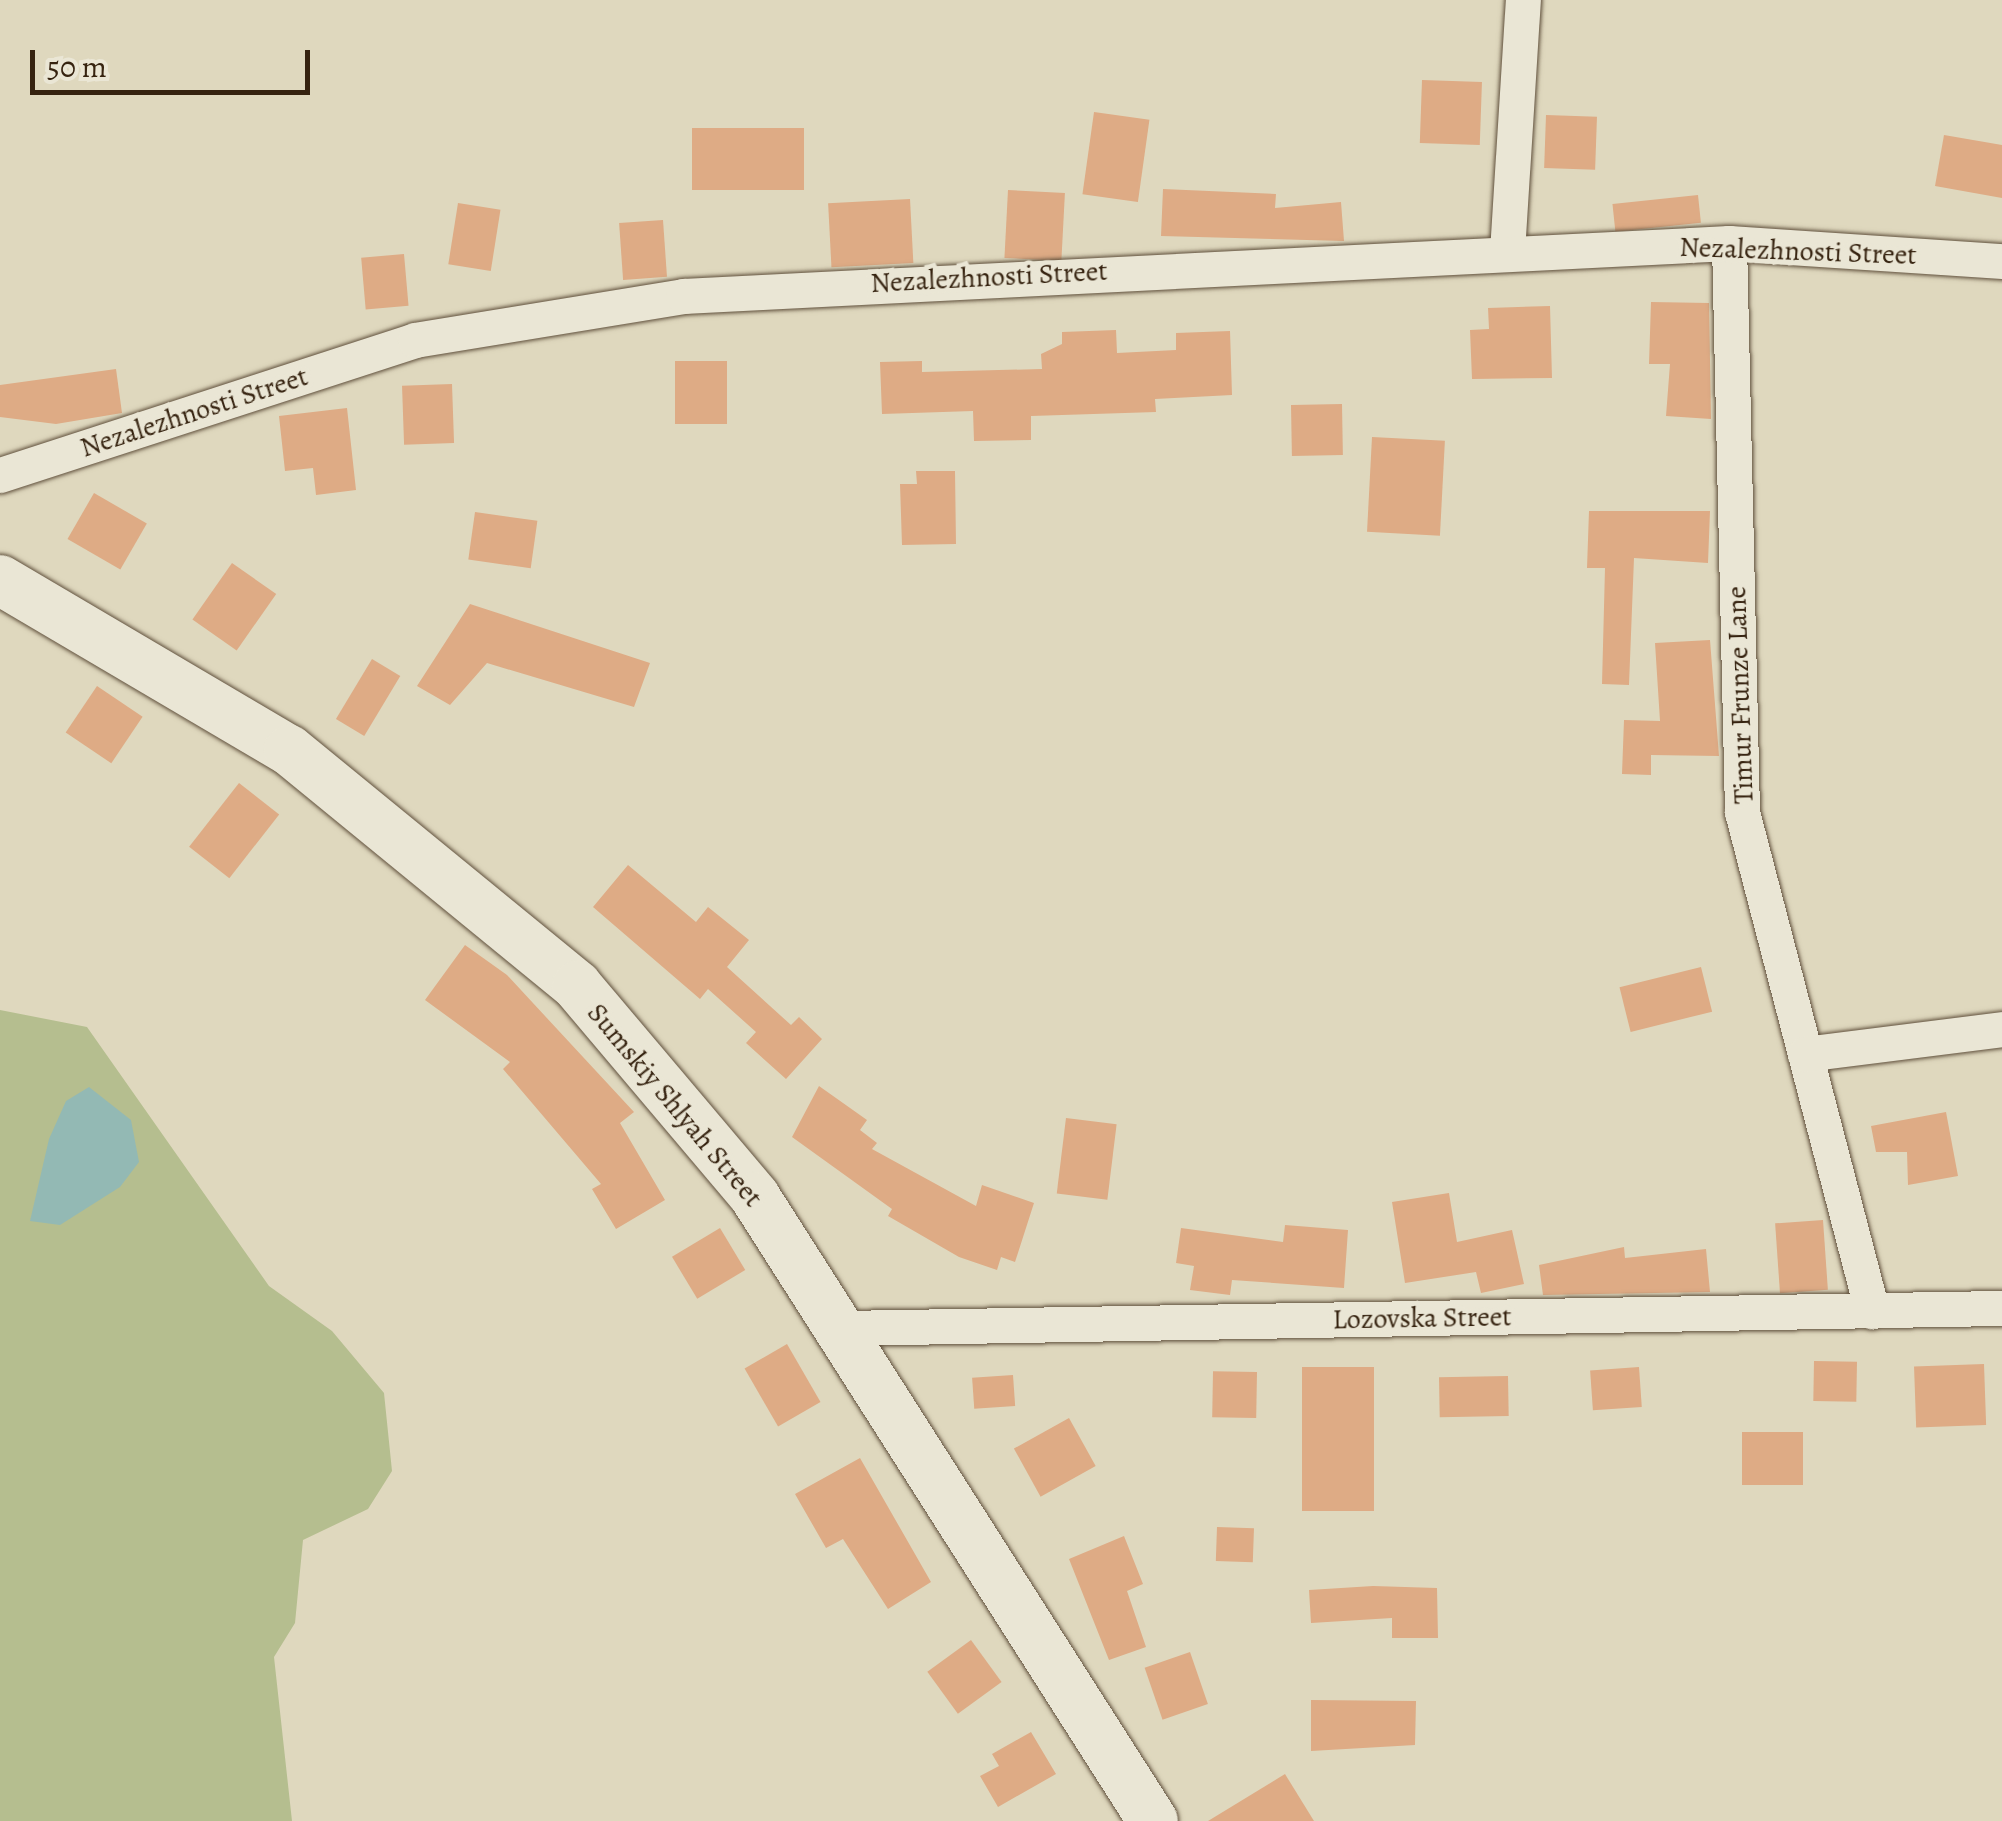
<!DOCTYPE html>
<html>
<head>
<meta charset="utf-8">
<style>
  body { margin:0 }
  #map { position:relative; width:2002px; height:1821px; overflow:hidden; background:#dfd8be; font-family:Alegreya,serif }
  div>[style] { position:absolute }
  .green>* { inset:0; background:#b5be8f }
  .water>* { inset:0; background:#93b9b4 }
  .building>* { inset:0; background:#deab85; transform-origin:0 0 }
  .roads { filter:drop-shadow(0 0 2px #60503c) drop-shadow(0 0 2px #60503c) }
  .minor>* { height:35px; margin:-17.5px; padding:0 17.5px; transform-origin:17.5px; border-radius:17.5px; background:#eae6d5 }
  .secondary>* { height:50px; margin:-25px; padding:0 25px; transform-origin:25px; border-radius:25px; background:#eae6d5 }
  span { translate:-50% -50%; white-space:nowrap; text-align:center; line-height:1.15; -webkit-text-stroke:9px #eae6d5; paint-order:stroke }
  .street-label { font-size:28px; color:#362310 }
  .scale { position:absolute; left:30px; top:50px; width:280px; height:45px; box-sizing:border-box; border:5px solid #362310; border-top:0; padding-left:12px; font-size:30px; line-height:35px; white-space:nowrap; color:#362310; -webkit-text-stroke:8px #eae6d5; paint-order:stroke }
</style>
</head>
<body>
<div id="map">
  <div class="green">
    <div style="clip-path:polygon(0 1010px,87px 1027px,269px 1286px,332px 1331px,384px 1393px,392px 1471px,368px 1509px,303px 1540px,295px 1623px,274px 1657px,292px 1821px,0 1821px)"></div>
  </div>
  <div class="water">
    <div style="clip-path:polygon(89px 1087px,131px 1120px,139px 1162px,120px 1187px,60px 1225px,30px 1221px,49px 1139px,66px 1101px)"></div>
  </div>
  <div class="building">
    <div style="left:1422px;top:80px;width:60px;height:63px;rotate:2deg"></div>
    <div style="left:1094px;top:112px;width:56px;height:83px;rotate:8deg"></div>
    <div style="left:1546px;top:115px;width:51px;height:53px;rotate:2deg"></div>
    <div style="left:692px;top:128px;width:112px;height:62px"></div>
    <div style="clip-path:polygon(1944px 135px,2002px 145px,2002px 198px,1935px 186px)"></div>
    <div style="clip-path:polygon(1163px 189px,1276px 194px,1275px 208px,1341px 202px,1344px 241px,1161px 236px)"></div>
    <div style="left:1008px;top:190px;width:57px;height:68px;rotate:3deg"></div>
    <div style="left:1698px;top:195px;width:28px;height:86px;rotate:84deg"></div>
    <div style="left:910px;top:199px;width:64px;height:82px;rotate:87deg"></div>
    <div style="left:458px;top:203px;width:43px;height:62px;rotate:9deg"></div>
    <div style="left:663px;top:220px;width:57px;height:44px;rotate:86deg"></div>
    <div style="left:404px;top:254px;width:52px;height:43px;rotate:85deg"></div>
    <div style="clip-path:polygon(1651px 302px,1709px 303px,1711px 419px,1666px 416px,1670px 364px,1649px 364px)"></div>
    <div style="clip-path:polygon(1550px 306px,1552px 378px,1472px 379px,1470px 330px,1489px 329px,1488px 308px)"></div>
    <div style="clip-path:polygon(1116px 330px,1117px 353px,1176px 350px,1176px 333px,1230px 331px,1232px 395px,1155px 399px,1156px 412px,1031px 416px,1031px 440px,974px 441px,973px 411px,882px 414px,880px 362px,922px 361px,922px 372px,1042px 369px,1041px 354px,1062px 344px,1062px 332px)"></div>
    <div style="left:675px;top:361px;width:52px;height:63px"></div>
    <div style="clip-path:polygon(116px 369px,122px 413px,56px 424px,0 417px,0 385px)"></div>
    <div style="left:452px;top:384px;width:59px;height:50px;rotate:88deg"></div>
    <div style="left:1342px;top:404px;width:51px;height:51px;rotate:89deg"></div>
    <div style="clip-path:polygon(347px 408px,356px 490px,316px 495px,313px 468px,285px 471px,279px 416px)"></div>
    <div style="left:1372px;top:437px;width:73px;height:95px;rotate:3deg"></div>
    <div style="clip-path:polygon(916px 471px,955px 471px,956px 544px,902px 545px,900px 484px,917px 484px)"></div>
    <div style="left:94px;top:493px;width:61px;height:53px;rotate:30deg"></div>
    <div style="clip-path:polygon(1589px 511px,1710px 511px,1708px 563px,1634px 558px,1629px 685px,1602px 684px,1605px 568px,1587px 568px)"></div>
    <div style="left:475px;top:512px;width:63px;height:48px;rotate:8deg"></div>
    <div style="left:232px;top:563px;width:54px;height:69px;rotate:35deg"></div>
    <div style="clip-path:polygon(470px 604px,650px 663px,634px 707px,487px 663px,450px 705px,417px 686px)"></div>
    <div style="clip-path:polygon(1710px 640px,1719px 756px,1651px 755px,1651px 775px,1622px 774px,1624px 720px,1660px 721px,1655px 643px)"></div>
    <div style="left:372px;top:659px;width:33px;height:70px;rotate:31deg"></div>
    <div style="left:97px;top:686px;width:55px;height:56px;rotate:34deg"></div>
    <div style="left:239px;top:783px;width:51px;height:81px;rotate:38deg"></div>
    <div style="clip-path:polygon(628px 865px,696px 922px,708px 907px,749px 940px,727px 967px,791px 1025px,799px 1017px,822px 1039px,786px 1079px,746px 1043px,756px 1032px,708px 989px,700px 999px,593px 907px)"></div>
    <div style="clip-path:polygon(465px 945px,507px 975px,634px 1112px,620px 1123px,665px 1200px,616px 1229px,592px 1189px,601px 1184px,503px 1069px,510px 1062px,425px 1000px)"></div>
    <div style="left:1701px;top:967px;width:46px;height:84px;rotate:76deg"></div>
    <div style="clip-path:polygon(819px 1086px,867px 1120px,860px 1130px,877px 1143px,872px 1149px,976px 1206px,982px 1185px,1034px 1203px,1015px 1262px,1001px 1257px,997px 1270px,959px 1257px,888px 1216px,892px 1209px,792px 1137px)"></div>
    <div style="clip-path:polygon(1946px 1112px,1958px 1176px,1908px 1185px,1907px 1152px,1876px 1152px,1871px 1126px)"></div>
    <div style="left:1066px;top:1118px;width:51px;height:76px;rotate:7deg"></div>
    <div style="clip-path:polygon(1449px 1193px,1457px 1242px,1512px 1230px,1524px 1284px,1481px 1293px,1476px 1272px,1405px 1283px,1392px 1202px)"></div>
    <div style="left:1823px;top:1220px;width:70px;height:48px;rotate:86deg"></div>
    <div style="clip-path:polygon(1285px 1225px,1348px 1230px,1344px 1288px,1232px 1280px,1230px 1295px,1190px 1290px,1194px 1266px,1176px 1263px,1181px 1228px,1283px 1242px)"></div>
    <div style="left:720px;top:1228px;width:49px;height:56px;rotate:59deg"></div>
    <div style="clip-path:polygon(1624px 1247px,1625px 1258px,1706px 1249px,1710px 1292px,1543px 1295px,1539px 1265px)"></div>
    <div style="left:787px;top:1344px;width:67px;height:49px;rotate:60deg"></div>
    <div style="left:1814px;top:1361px;width:43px;height:40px;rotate:1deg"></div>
    <div style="left:1984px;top:1364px;width:61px;height:70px;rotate:88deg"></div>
    <div style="left:1374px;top:1367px;width:144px;height:72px;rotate:90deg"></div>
    <div style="left:1639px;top:1367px;width:40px;height:49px;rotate:86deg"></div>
    <div style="left:1257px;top:1372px;width:46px;height:44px;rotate:91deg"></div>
    <div style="left:1013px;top:1375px;width:31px;height:41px;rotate:86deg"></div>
    <div style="left:1508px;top:1376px;width:40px;height:69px;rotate:89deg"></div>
    <div style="left:1069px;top:1418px;width:55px;height:63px;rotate:61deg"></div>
    <div style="left:1742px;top:1432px;width:61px;height:53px"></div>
    <div style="clip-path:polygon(860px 1458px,931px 1582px,888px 1609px,843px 1539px,826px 1548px,795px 1494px)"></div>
    <div style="left:1217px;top:1527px;width:37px;height:34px;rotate:2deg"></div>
    <div style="clip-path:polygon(1124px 1536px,1143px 1584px,1127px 1591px,1146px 1647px,1109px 1660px,1069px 1559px)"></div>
    <div style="clip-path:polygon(1373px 1586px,1437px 1588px,1438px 1638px,1392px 1638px,1392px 1618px,1311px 1623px,1309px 1590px)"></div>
    <div style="left:971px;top:1640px;width:52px;height:54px;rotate:54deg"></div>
    <div style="left:1190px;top:1652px;width:55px;height:48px;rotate:71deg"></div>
    <div style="clip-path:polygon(1311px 1700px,1416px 1701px,1415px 1745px,1311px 1751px)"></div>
    <div style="clip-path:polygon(1031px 1732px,1056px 1774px,998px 1807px,980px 1776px,999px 1766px,992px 1754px)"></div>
    <div style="clip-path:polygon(1285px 1774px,1314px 1821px,1208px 1821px)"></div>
  </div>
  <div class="roads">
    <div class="minor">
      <div style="left:1729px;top:243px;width:569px;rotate:88.69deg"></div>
      <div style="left:1742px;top:812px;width:516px;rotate:75.4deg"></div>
      <div style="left:1507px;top:252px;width:253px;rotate:-86.4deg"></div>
      <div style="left:0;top:475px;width:436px;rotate:-18deg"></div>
      <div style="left:415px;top:340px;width:272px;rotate:-9.3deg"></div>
      <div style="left:683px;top:296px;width:1047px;rotate:-2.9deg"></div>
      <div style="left:1729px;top:243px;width:274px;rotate:3.8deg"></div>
      <div style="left:1805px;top:1054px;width:199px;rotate:-7.2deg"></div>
      <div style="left:842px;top:1328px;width:1160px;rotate:-0.99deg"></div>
    </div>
    <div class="secondary">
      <div style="left:0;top:580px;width:335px;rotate:30.5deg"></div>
      <div style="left:289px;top:750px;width:372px;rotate:39.3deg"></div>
      <div style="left:577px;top:986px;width:276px;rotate:49.8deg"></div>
      <div style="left:755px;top:1197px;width:740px;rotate:57.47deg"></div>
    </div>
  </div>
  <div class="street-label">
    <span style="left:1798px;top:251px;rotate:2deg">Nezalezhnosti Street</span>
    <span style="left:989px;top:277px;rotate:-3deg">Nezalezhnosti Street</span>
    <span style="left:194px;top:412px;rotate:-18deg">Nezalezhnosti Street</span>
    <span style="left:1740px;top:695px;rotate:-92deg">Timur Frunze Lane</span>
    <span style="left:675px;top:1105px;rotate:50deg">Sumskiy Shlyah Street</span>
    <span style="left:1422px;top:1318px;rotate:-1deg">Lozovska Street</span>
  </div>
  <div class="scale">50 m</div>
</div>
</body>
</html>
